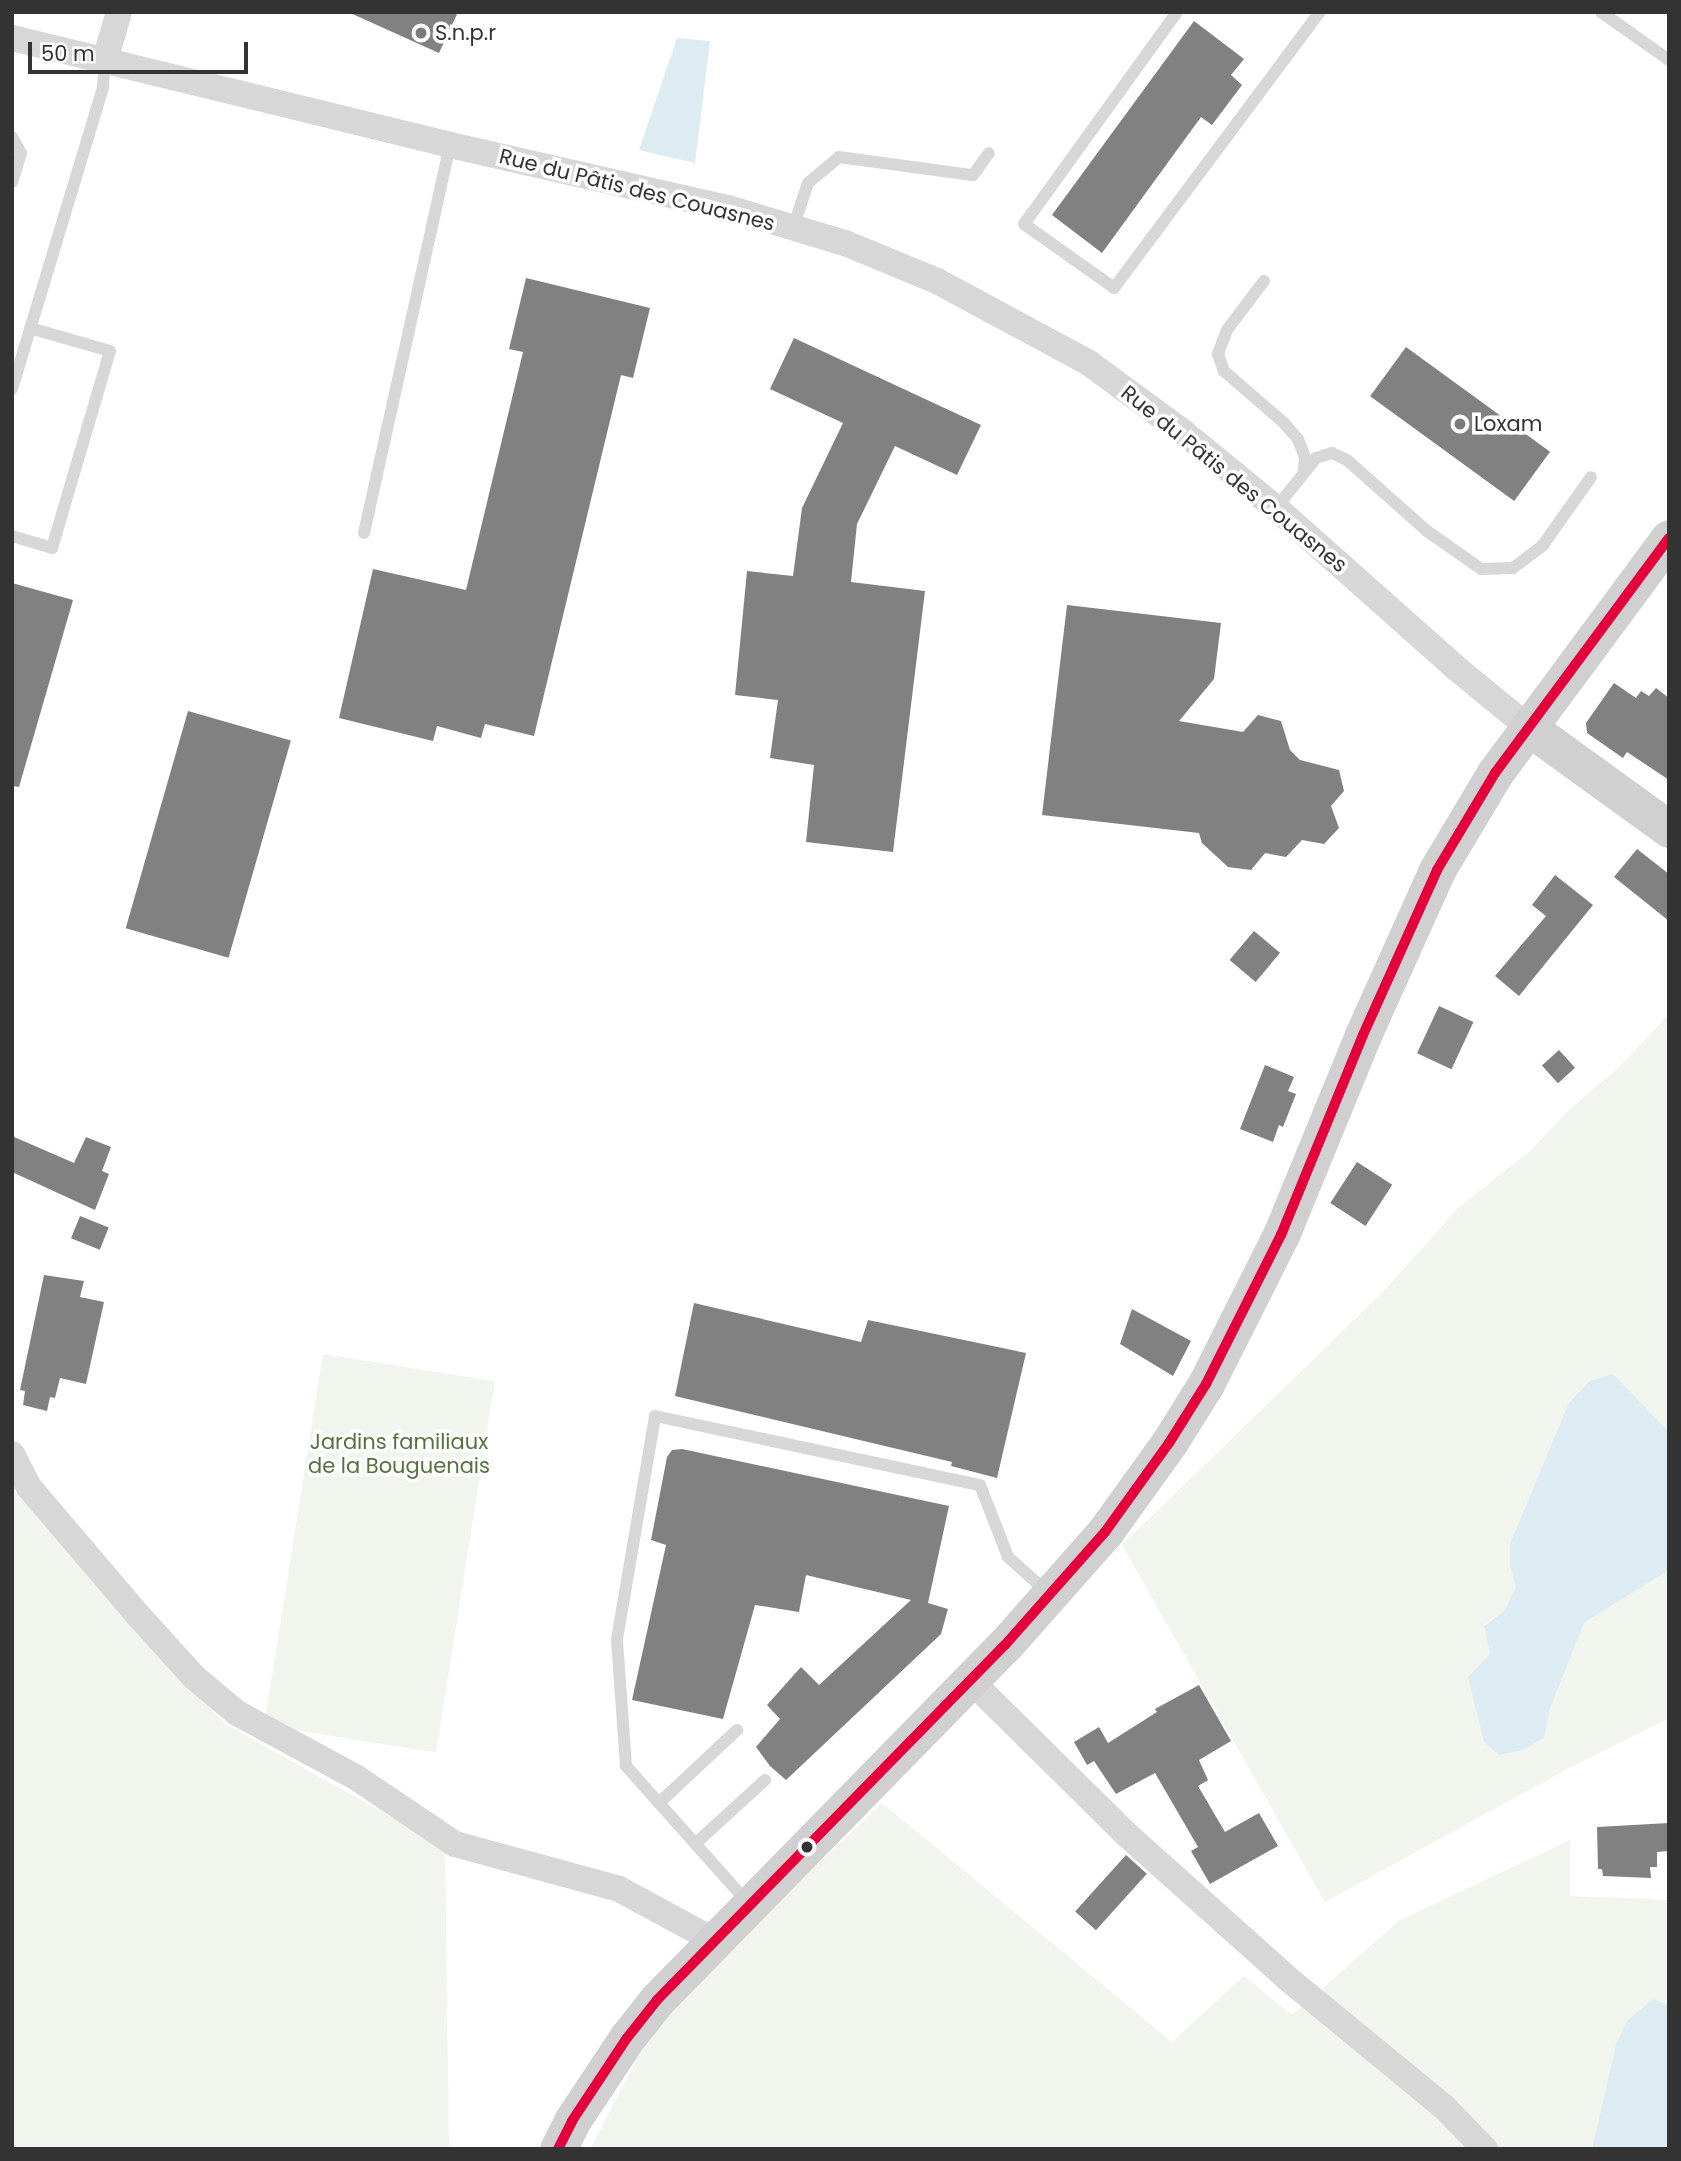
<!DOCTYPE html>
<html>
<head>
<meta charset="utf-8">
<style>
  body { margin:0 }
  #map { position:relative; width:1681px; height:2161px; overflow:hidden; background:#fff; font-family:Poppins,sans-serif }
  div>[style] { position:absolute }
  .green>* { inset:0; background:#f1f5ed; transform-origin:0 0 }
  .water>* { inset:0; background:#ddebf3 }
  .building>* { inset:0; background:#818181; transform-origin:0 0 }
  .lane>* { height:12px; margin:-6px; padding:0 6px; transform-origin:6px; border-radius:6px; background:#d7d7d7 }
  .street>* { height:26px; margin:-13px; padding:0 13px; transform-origin:13px; border-radius:13px; background:#d7d7d7 }
  .secondary>* { height:37px; margin:-18.5px; padding:0 18.5px; transform-origin:18.5px; border-radius:18.5px; background:#d0d0d0 }
  .bus-1>* { height:10px; margin:-5px; padding:0 5px; transform-origin:5px; border-radius:5px; background:#e4003a }
  .dots>* { width:19px; height:19px; translate:-50% -50%; box-sizing:border-box; border:4px solid #fff; border-radius:50% }
  span { translate:-50% -50%; white-space:nowrap; text-align:center; line-height:1.15; -webkit-text-stroke:7px #fff; paint-order:stroke }
  .poi-label { font-size:21px; color:#333 }
  .left { translate:0 -50%; text-align:left }
  .street-label { font-size:21px; color:#333 }
  .park-label { font-size:21px; color:#56703f }
  .frame { position:absolute; inset:0; border:14px solid #333; pointer-events:none }
  .scale { position:absolute; left:28px; top:42px; width:220px; height:32px; box-sizing:border-box; border:4px solid #333; border-top:0; padding-left:9px; font-size:21px; line-height:24px; white-space:nowrap; color:#333; -webkit-text-stroke:5px #fff; paint-order:stroke }
</style>
</head>
<body>
<div id="map">
  <div class="green">
    <div style="clip-path:polygon(1669px 1014px,1669px 1437px,1666px 1430px,1510px 1567px,1516px 1587px,1504px 1611px,1484px 1625px,1490px 1654px,1469px 1677px,1484px 1742px,1499px 1755px,1523px 1750px,1544px 1737px,1550px 1709px,1584px 1623px,1669px 1570px,1669px 1724px,1665px 1720px,1569px 1768px,1325px 1902px,1122px 1545px,1382px 1293px,1459px 1207px,1530px 1151px,1569px 1110px,1619px 1067px)"></div>
    <div style="left:323px;top:1354px;width:174px;height:376px;rotate:9deg"></div>
    <div style="clip-path:polygon(12px 1487px,225px 1724px,445px 1847px,449px 2149px,12px 2149px)"></div>
    <div style="clip-path:polygon(882px 1803px,1172px 2042px,1244px 1976px,1292px 2015px,1400px 1920px,1570px 1840px,1570px 1896px,1669px 1900px,1669px 2005px,1653px 1999px,1627px 2021px,1616px 2044px,1592px 2149px,590px 2149px,635px 2063px,681px 1994px)"></div>
  </div>
  <div class="water">
    <div style="clip-path:polygon(677px 38px,710px 41px,695px 163px,639px 150px)"></div>
    <div style="clip-path:polygon(1613px 1374px,1667px 1430px,1669px 1437px,1669px 1570px,1584px 1623px,1550px 1709px,1544px 1738px,1523px 1750px,1499px 1755px,1484px 1742px,1468px 1677px,1490px 1654px,1484px 1626px,1504px 1611px,1516px 1587px,1510px 1567px,1510px 1544px,1569px 1403px,1590px 1381px)"></div>
    <div style="clip-path:polygon(1653px 1999px,1669px 2005px,1669px 2149px,1592px 2149px,1616px 2044px,1627px 2021px)"></div>
  </div>
  <div class="building">
    <div style="clip-path:polygon(348px 12px,458px 12px,439px 53px)"></div>
    <div style="clip-path:polygon(1194px 21px,1244px 59px,1231px 75px,1242px 85px,1212px 125px,1201px 117px,1102px 253px,1052px 215px)"></div>
    <div style="clip-path:polygon(526px 278px,650px 308px,633px 378px,621px 375px,534px 736px,485px 724px,481px 738px,437px 726px,433px 741px,339px 718px,373px 569px,466px 590px,523px 352px,509px 349px)"></div>
    <div style="clip-path:polygon(794px 338px,981px 425px,957px 475px,895px 446px,857px 524px,851px 582px,925px 591px,893px 852px,806px 842px,814px 765px,770px 758px,778px 700px,735px 695px,747px 571px,793px 576px,802px 508px,843px 423px,770px 389px)"></div>
    <div style="left:1406px;top:347px;width:178px;height:61px;rotate:36deg"></div>
    <div style="clip-path:polygon(12px 583px,73px 600px,19px 787px,12px 786px)"></div>
    <div style="clip-path:polygon(1067px 605px,1221px 623px,1214px 679px,1179px 721px,1243px 732px,1258px 715px,1281px 721px,1290px 750px,1300px 760px,1339px 770px,1344px 791px,1331px 806px,1339px 828px,1324px 844px,1302px 840px,1286px 857px,1265px 853px,1251px 870px,1228px 867px,1202px 843px,1199px 833px,1042px 815px)"></div>
    <div style="clip-path:polygon(1614px 683px,1636px 698px,1641px 691px,1649px 696px,1656px 688px,1669px 698px,1669px 780px,1627px 752px,1623px 758px,1587px 733px,1586px 723px)"></div>
    <div style="left:188px;top:711px;width:107px;height:226px;rotate:16deg"></div>
    <div style="clip-path:polygon(1637px 849px,1669px 874px,1669px 921px,1614px 877px)"></div>
    <div style="clip-path:polygon(1555px 875px,1593px 905px,1519px 996px,1495px 976px,1546px 916px,1532px 905px)"></div>
    <div style="left:1254px;top:931px;width:34px;height:38px;rotate:40deg"></div>
    <div style="left:1439px;top:1006px;width:38px;height:52px;rotate:25deg"></div>
    <div style="left:1559px;top:1050px;width:24px;height:23px;rotate:48deg"></div>
    <div style="clip-path:polygon(1265px 1065px,1294px 1077px,1288px 1091px,1296px 1094px,1283px 1127px,1279px 1125px,1273px 1142px,1240px 1129px)"></div>
    <div style="clip-path:polygon(12px 1136px,74px 1163px,86px 1137px,111px 1147px,102px 1171px,109px 1174px,95px 1210px,12px 1172px)"></div>
    <div style="left:1357px;top:1162px;width:42px;height:49px;rotate:33deg"></div>
    <div style="left:80px;top:1216px;width:31px;height:24px;rotate:22deg"></div>
    <div style="clip-path:polygon(44px 1275px,84px 1281px,80px 1297px,104px 1302px,86px 1384px,60px 1378px,55px 1398px,50px 1397px,47px 1411px,23px 1405px,25px 1391px,20px 1390px)"></div>
    <div style="clip-path:polygon(694px 1303px,861px 1342px,868px 1320px,1026px 1353px,997px 1478px,951px 1466px,952px 1462px,675px 1396px)"></div>
    <div style="clip-path:polygon(1132px 1309px,1191px 1341px,1173px 1376px,1120px 1344px)"></div>
    <div style="clip-path:polygon(682px 1449px,949px 1506px,928px 1603px,948px 1609px,941px 1634px,786px 1780px,770px 1766px,756px 1747px,780px 1719px,767px 1705px,801px 1667px,819px 1685px,911px 1600px,806px 1575px,799px 1612px,755px 1605px,723px 1719px,632px 1700px,666px 1545px,651px 1540px,667px 1457px,672px 1450px)"></div>
    <div style="clip-path:polygon(1199px 1685px,1231px 1741px,1199px 1760px,1208px 1780px,1198px 1786px,1225px 1832px,1259px 1813px,1278px 1846px,1210px 1884px,1191px 1851px,1198px 1847px,1155px 1773px,1116px 1794px,1094px 1761px,1087px 1765px,1074px 1742px,1099px 1727px,1108px 1743px,1157px 1712px,1155px 1709px)"></div>
    <div style="clip-path:polygon(1669px 1823px,1669px 1851px,1657px 1852px,1657px 1867px,1650px 1867px,1651px 1878px,1603px 1876px,1602px 1869px,1598px 1869px,1597px 1827px)"></div>
    <div style="left:1126px;top:1855px;width:28px;height:76px;rotate:42deg"></div>
  </div>
  <div class="lane">
    <div style="left:1177px;top:12px;width:261px;rotate:125.8deg"></div>
    <div style="left:1024px;top:224px;width:110px;rotate:35.4deg"></div>
    <div style="left:1114px;top:288px;width:344px;rotate:-53.3deg"></div>
    <div style="left:1601px;top:12px;width:83px;rotate:35.2deg"></div>
    <div style="left:12px;top:137px;width:18px;rotate:61deg"></div>
    <div style="left:21px;top:153px;width:30px;rotate:107deg"></div>
    <div style="left:793px;top:228px;width:47px;rotate:-71.6deg"></div>
    <div style="left:808px;top:183px;width:40px;rotate:-40deg"></div>
    <div style="left:839px;top:157px;width:135px;rotate:7.7deg"></div>
    <div style="left:973px;top:175px;width:27px;rotate:-54deg"></div>
    <div style="left:1264px;top:281px;width:61px;rotate:127.1deg"></div>
    <div style="left:1227px;top:330px;width:26px;rotate:111deg"></div>
    <div style="left:1218px;top:354px;width:18px;rotate:71deg"></div>
    <div style="left:1224px;top:371px;width:79px;rotate:40.9deg"></div>
    <div style="left:1284px;top:423px;width:21px;rotate:49deg"></div>
    <div style="left:1298px;top:439px;width:19px;rotate:69deg"></div>
    <div style="left:1305px;top:457px;width:14px;rotate:94deg"></div>
    <div style="left:12px;top:389px;width:315px;rotate:-73.2deg"></div>
    <div style="left:103px;top:87px;width:27px;rotate:-86deg"></div>
    <div style="left:1276px;top:508px;width:64px;rotate:-51.3deg"></div>
    <div style="left:1316px;top:458px;width:17px;rotate:-17deg"></div>
    <div style="left:1332px;top:453px;width:17px;rotate:25deg"></div>
    <div style="left:1347px;top:460px;width:107px;rotate:41.6deg"></div>
    <div style="left:1427px;top:531px;width:66px;rotate:35.1deg"></div>
    <div style="left:1481px;top:569px;width:32px;rotate:-2deg"></div>
    <div style="left:1513px;top:568px;width:38px;rotate:-37deg"></div>
    <div style="left:1543px;top:545px;width:83px;rotate:-54.8deg"></div>
    <div style="left:364px;top:533px;width:397px;rotate:-77.5deg"></div>
    <div style="left:12px;top:536px;width:42px;rotate:16.7deg"></div>
    <div style="left:52px;top:548px;width:205px;rotate:-73.6deg"></div>
    <div style="left:110px;top:351px;width:83px;rotate:-164deg"></div>
    <div style="left:659px;top:1803px;width:107px;rotate:-43.1deg"></div>
    <div style="left:695px;top:1844px;width:95px;rotate:-42.4deg"></div>
    <div style="left:749px;top:1904px;width:185px;rotate:-131.7deg"></div>
    <div style="left:626px;top:1766px;width:127px;rotate:-94.1deg"></div>
    <div style="left:617px;top:1639px;width:226px;rotate:-80.3deg"></div>
    <div style="left:655px;top:1416px;width:332px;rotate:12deg"></div>
    <div style="left:980px;top:1485px;width:77px;rotate:68.7deg"></div>
    <div style="left:1008px;top:1557px;width:52px;rotate:41.9deg"></div>
  </div>
  <div class="street">
    <div style="left:12px;top:38px;width:451px;rotate:13.7deg"></div>
    <div style="left:450px;top:145px;width:285px;rotate:12.8deg"></div>
    <div style="left:728px;top:208px;width:122px;rotate:16.7deg"></div>
    <div style="left:845px;top:243px;width:100px;rotate:22.4deg"></div>
    <div style="left:937px;top:281px;width:173px;rotate:28.3deg"></div>
    <div style="left:1089px;top:363px;width:117px;rotate:36.3deg"></div>
    <div style="left:1183px;top:432px;width:120px;rotate:39.3deg"></div>
    <div style="left:1276px;top:508px;width:241px;rotate:41.6deg"></div>
    <div style="left:1456px;top:668px;width:93px;rotate:39.3deg"></div>
    <div style="left:105px;top:60px;width:50px;rotate:-73.7deg"></div>
    <div style="left:12px;top:1454px;width:36px;rotate:63deg"></div>
    <div style="left:28px;top:1486px;width:168px;rotate:49.6deg"></div>
    <div style="left:137px;top:1614px;width:85px;rotate:47.9deg"></div>
    <div style="left:194px;top:1677px;width:56px;rotate:39.9deg"></div>
    <div style="left:237px;top:1713px;width:136px;rotate:28.4deg"></div>
    <div style="left:357px;top:1778px;width:118px;rotate:34deg"></div>
    <div style="left:455px;top:1844px;width:170px;rotate:15.3deg"></div>
    <div style="left:619px;top:1889px;width:109px;rotate:28.4deg"></div>
    <div style="left:971px;top:1681px;width:216px;rotate:44.6deg"></div>
    <div style="left:1125px;top:1833px;width:217px;rotate:41.8deg"></div>
    <div style="left:1287px;top:1978px;width:203px;rotate:39.4deg"></div>
    <div style="left:1444px;top:2107px;width:59px;rotate:45.7deg"></div>
  </div>
  <div class="secondary">
    <div style="left:1528px;top:727px;width:174px;rotate:35.9deg"></div>
    <div style="left:558px;top:2149px;width:31px;rotate:-63deg"></div>
    <div style="left:572px;top:2121px;width:100px;rotate:-56.5deg"></div>
    <div style="left:627px;top:2038px;width:48px;rotate:-51.7deg"></div>
    <div style="left:657px;top:2000px;width:497px;rotate:-45.6deg"></div>
    <div style="left:1005px;top:1645px;width:151px;rotate:-48.5deg"></div>
    <div style="left:1105px;top:1532px;width:110px;rotate:-54.3deg"></div>
    <div style="left:1169px;top:1443px;width:70px;rotate:-57.9deg"></div>
    <div style="left:1206px;top:1384px;width:167px;rotate:-63.3deg"></div>
    <div style="left:1281px;top:1235px;width:216px;rotate:-67.7deg"></div>
    <div style="left:1363px;top:1035px;width:181px;rotate:-65.8deg"></div>
    <div style="left:1437px;top:870px;width:113px;rotate:-59.1deg"></div>
    <div style="left:1495px;top:773px;width:292px;rotate:-53.5deg"></div>
  </div>
  <div class="bus-1">
    <div style="left:558px;top:2149px;width:31px;rotate:-63deg"></div>
    <div style="left:572px;top:2121px;width:100px;rotate:-56.5deg"></div>
    <div style="left:627px;top:2038px;width:48px;rotate:-51.7deg"></div>
    <div style="left:657px;top:2000px;width:497px;rotate:-45.6deg"></div>
    <div style="left:1005px;top:1645px;width:151px;rotate:-48.5deg"></div>
    <div style="left:1105px;top:1532px;width:110px;rotate:-54.3deg"></div>
    <div style="left:1169px;top:1443px;width:70px;rotate:-57.9deg"></div>
    <div style="left:1206px;top:1384px;width:167px;rotate:-63.3deg"></div>
    <div style="left:1281px;top:1235px;width:216px;rotate:-67.7deg"></div>
    <div style="left:1363px;top:1035px;width:181px;rotate:-65.8deg"></div>
    <div style="left:1437px;top:870px;width:113px;rotate:-59.1deg"></div>
    <div style="left:1495px;top:773px;width:292px;rotate:-53.5deg"></div>
  </div>
  <div class="dots">
    <div style="left:421px;top:33px;background:#7a7a7a"></div>
    <div style="left:1460px;top:424px;background:#7a7a7a"></div>
    <div style="left:807px;top:1847px;background:#333"></div>
  </div>
  <div class="poi-label">
    <span class="left" style="left:435px;top:33px">S.n.p.r</span>
    <span class="left" style="left:1474px;top:424px">Loxam</span>
  </div>
  <div class="street-label">
    <span style="left:637px;top:190px;rotate:14deg">Rue du Pâtis des Couasnes</span>
    <span style="left:1234px;top:479px;rotate:39deg">Rue du Pâtis des Couasnes</span>
  </div>
  <div class="park-label">
    <span style="left:399px;top:1454px">Jardins familiaux<br>de la Bouguenais</span>
  </div>
  <div class="frame"></div>
  <div class="scale">50 m</div>
</div>
</body>
</html>
